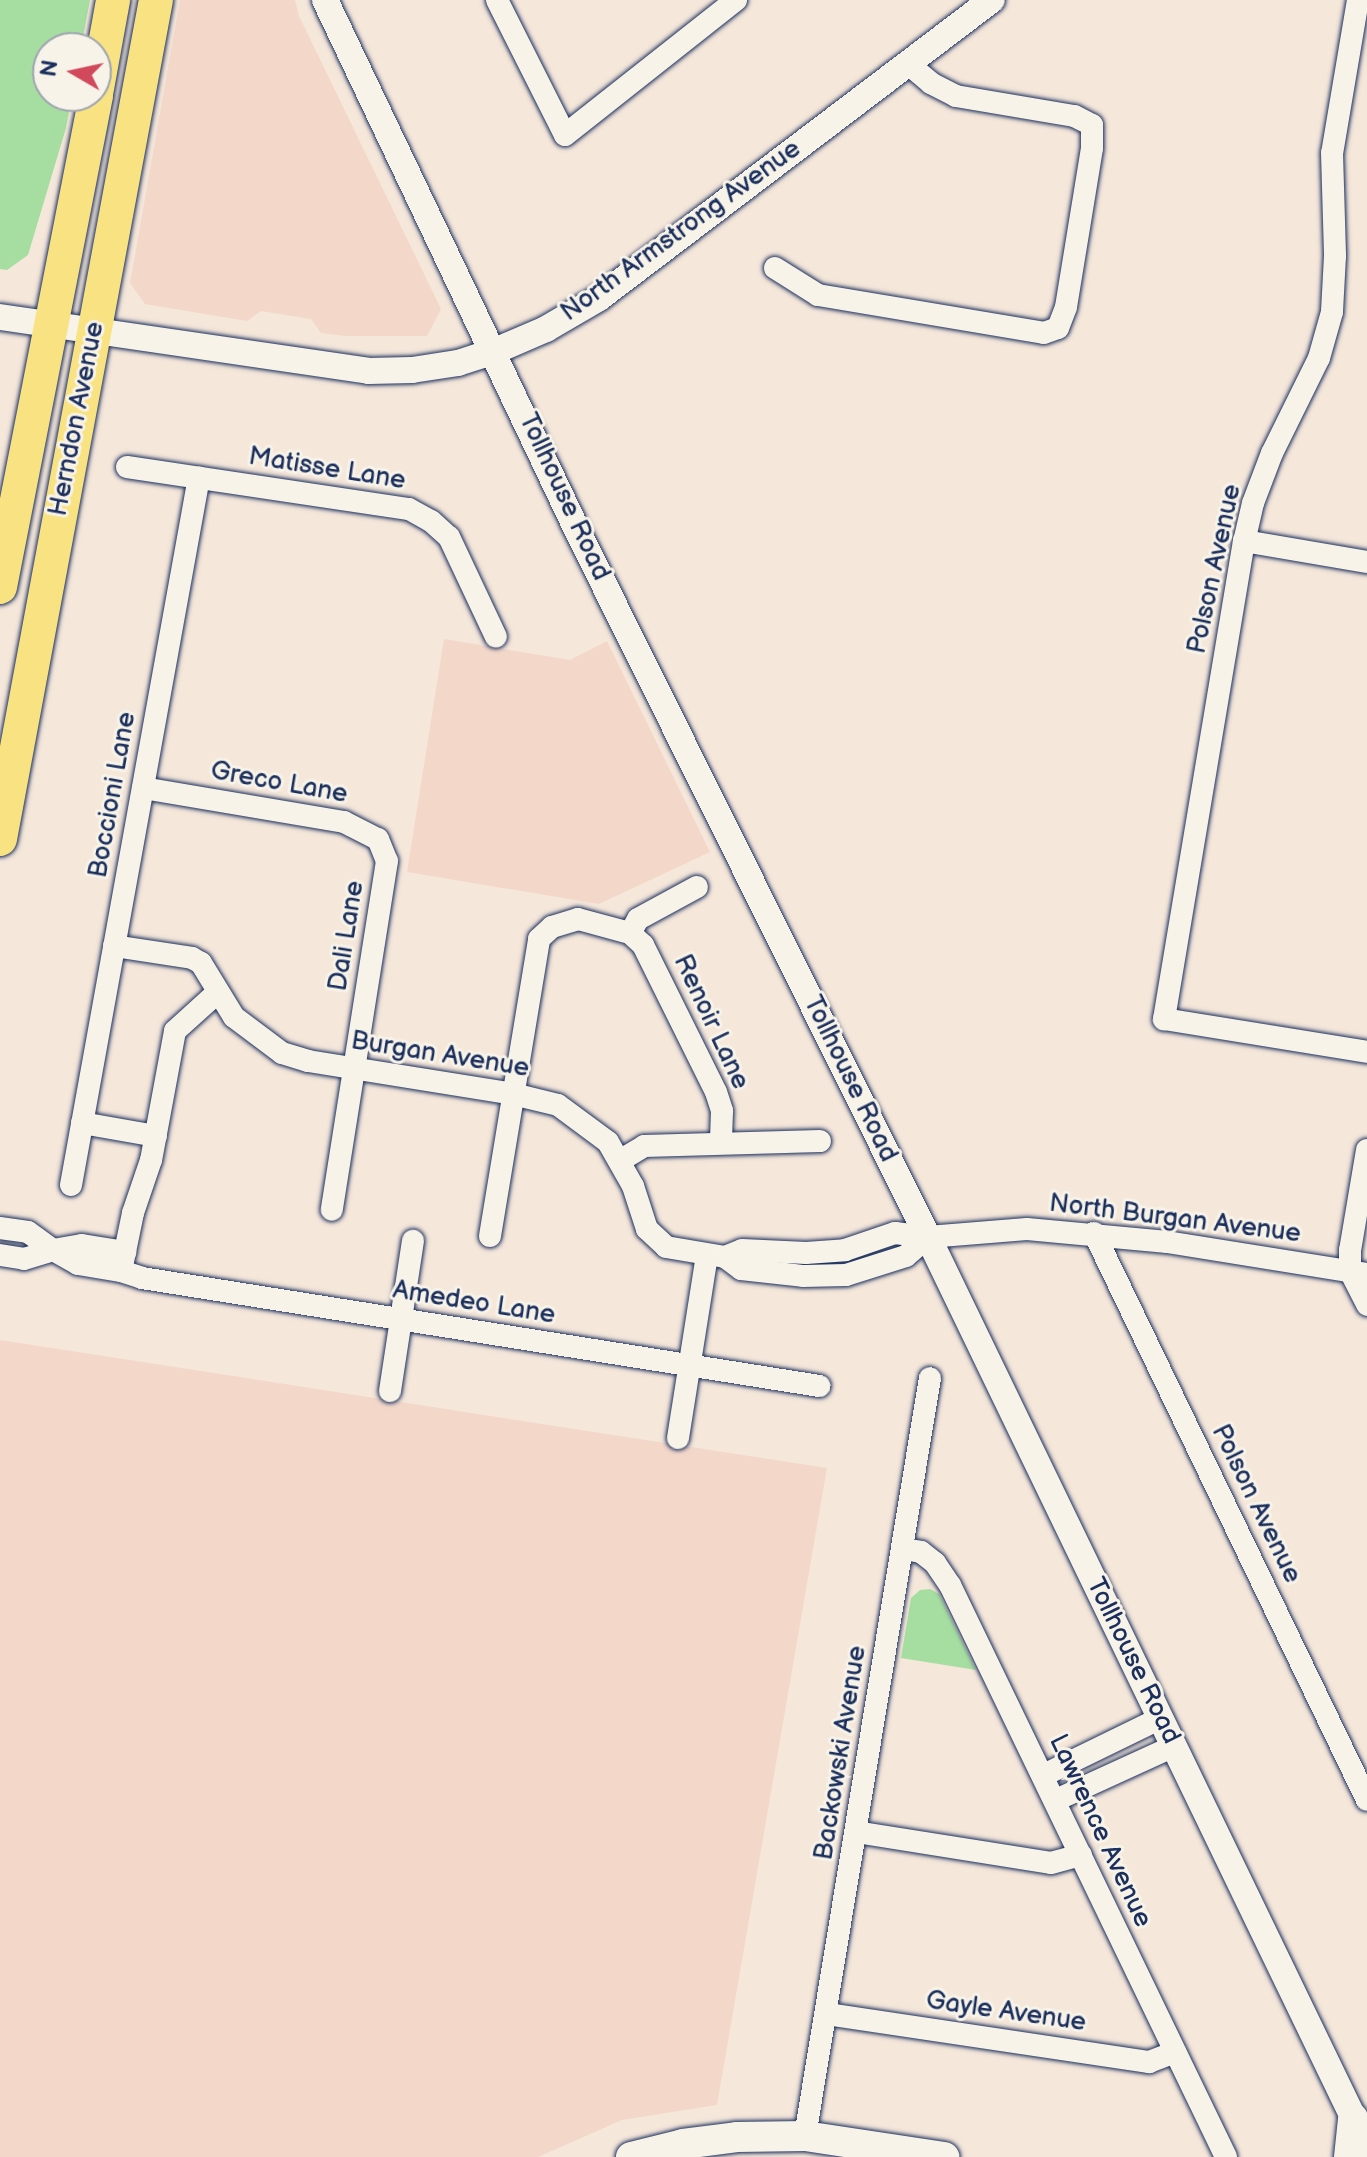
<!DOCTYPE html>
<html>
<head>
<meta charset="utf-8">
<style>
  body { margin:0 }
  #map { position:relative; width:1367px; height:2157px; overflow:hidden; background:#f5e7da; font-family:"Balsamiq Sans",sans-serif }
  div>[style] { position:absolute }
  .built>* { inset:0; background:#f3d8ca }
  .green>* { inset:0; background:#a6dea2 }
  .roads { filter:drop-shadow(0 0 2px #1b2f5e) drop-shadow(0 0 2px #1b2f5e) }
  .minor>* { height:22px; margin:-11px; padding:0 11px; transform-origin:11px; border-radius:11px; background:#f7f3e8 }
  .tertiary>* { height:26px; margin:-13px; padding:0 13px; transform-origin:13px; border-radius:13px; background:#f7f3e8 }
  .secondary>* { height:30px; margin:-15px; padding:0 15px; transform-origin:15px; border-radius:15px; background:#f7f3e8 }
  .primary>* { height:34px; margin:-17px; padding:0 17px; transform-origin:17px; border-radius:17px; background:#f8e281 }
  span { translate:-50% -50%; white-space:nowrap; text-align:center; line-height:1.15; -webkit-text-stroke:6px #f7f3e8; paint-order:stroke }
  .street-label { font-size:26px; color:#1b2f5e }
  .north { position:absolute; left:32px; top:32px; width:80px; height:80px; box-sizing:border-box; background:#f7f3e8; border:2px solid #9fa5b1; border-radius:50%; rotate:279deg; font-size:22px; font-weight:700; line-height:32px; text-align:center; color:#1b2f5e }
  .north::after { content:''; display:block; margin:auto; width:28px; height:36px; background:#d1495b; clip-path:polygon(50% 0,100% 100%,50% 72%,0 100%) }
</style>
</head>
<body>
<div id="map">
  <div class="built">
    <div style="clip-path:polygon(180px 0,295px 0,299px 16px,441px 309px,427px 336px,345px 336px,321px 333px,311px 319px,261px 311px,247px 321px,145px 304px,130px 283px)"></div>
    <div style="clip-path:polygon(444px 639px,570px 660px,607px 641px,710px 852px,599px 904px,407px 872px)"></div>
    <div style="clip-path:polygon(0 1340px,827px 1468px,717px 2105px,622px 2120px,538px 2157px,0 2157px)"></div>
  </div>
  <div class="green">
    <div style="clip-path:polygon(0 0,90px 0,81px 48px,48px 48px,48px 96px,72px 96px,66px 128px,28px 255px,7px 270px,0 269px)"></div>
    <div style="clip-path:polygon(930px 1589px,939px 1594px,976px 1670px,901px 1658px,911px 1598px,920px 1590px)"></div>
  </div>
  <div class="roads">
    <div class="minor">
      <div style="left:497px;top:0;width:151px;rotate:63.3deg"></div>
      <div style="left:565px;top:135px;width:218px;rotate:-38.3deg"></div>
      <div style="left:1358px;top:0;width:155px;rotate:99.6deg"></div>
      <div style="left:1332px;top:153px;width:103px;rotate:88.3deg"></div>
      <div style="left:1335px;top:256px;width:56px;rotate:93.1deg"></div>
      <div style="left:1332px;top:312px;width:48px;rotate:105.8deg"></div>
      <div style="left:1319px;top:358px;width:106px;rotate:116.3deg"></div>
      <div style="left:1272px;top:453px;width:53px;rotate:110.8deg"></div>
      <div style="left:1253px;top:503px;width:39px;rotate:103deg"></div>
      <div style="left:1244px;top:541px;width:485px;rotate:99.5deg"></div>
      <div style="left:1164px;top:1019px;width:206px;rotate:9.2deg"></div>
      <div style="left:775px;top:268px;width:51px;rotate:32.1deg"></div>
      <div style="left:818px;top:295px;width:229px;rotate:9.5deg"></div>
      <div style="left:1044px;top:333px;width:15px;rotate:-20deg"></div>
      <div style="left:1058px;top:328px;width:22px;rotate:-69deg"></div>
      <div style="left:1066px;top:307px;width:161px;rotate:-80.7deg"></div>
      <div style="left:1092px;top:148px;width:23px;rotate:-90deg"></div>
      <div style="left:1092px;top:125px;width:20px;rotate:-153deg"></div>
      <div style="left:1074px;top:116px;width:120px;rotate:-170.4deg"></div>
      <div style="left:956px;top:96px;width:28px;rotate:-153deg"></div>
      <div style="left:931px;top:83px;width:31px;rotate:-140deg"></div>
      <div style="left:127px;top:467px;width:285px;rotate:8.5deg"></div>
      <div style="left:409px;top:509px;width:25px;rotate:29deg"></div>
      <div style="left:431px;top:521px;width:24px;rotate:42deg"></div>
      <div style="left:449px;top:537px;width:110px;rotate:64.8deg"></div>
      <div style="left:1244px;top:541px;width:125px;rotate:9.7deg"></div>
      <div style="left:143px;top:788px;width:204px;rotate:9.6deg"></div>
      <div style="left:344px;top:822px;width:38px;rotate:27deg"></div>
      <div style="left:378px;top:839px;width:24px;rotate:68deg"></div>
      <div style="left:387px;top:861px;width:353px;rotate:99deg"></div>
      <div style="left:630px;top:933px;width:16px;rotate:-60deg"></div>
      <div style="left:638px;top:919px;width:67px;rotate:-28.5deg"></div>
      <div style="left:114px;top:946px;width:79px;rotate:8.7deg"></div>
      <div style="left:192px;top:958px;width:10px;rotate:29deg"></div>
      <div style="left:201px;top:963px;width:63px;rotate:58.6deg"></div>
      <div style="left:234px;top:1017px;width:60px;rotate:36.9deg"></div>
      <div style="left:282px;top:1053px;width:27px;rotate:17deg"></div>
      <div style="left:308px;top:1061px;width:208px;rotate:9.1deg"></div>
      <div style="left:513px;top:1094px;width:46px;rotate:13.7deg"></div>
      <div style="left:558px;top:1105px;width:62px;rotate:36.5deg"></div>
      <div style="left:608px;top:1142px;width:51px;rotate:60.4deg"></div>
      <div style="left:633px;top:1186px;width:45px;rotate:72deg"></div>
      <div style="left:647px;top:1229px;width:26px;rotate:43deg"></div>
      <div style="left:666px;top:1247px;width:60px;rotate:9.6deg"></div>
      <div style="left:725px;top:1257px;width:18px;rotate:-22deg"></div>
      <div style="left:742px;top:1250px;width:64px;rotate:2.7deg"></div>
      <div style="left:806px;top:1253px;width:39px;rotate:-4deg"></div>
      <div style="left:845px;top:1250px;width:53px;rotate:-18.8deg"></div>
      <div style="left:895px;top:1233px;width:33px;rotate:7deg"></div>
      <div style="left:928px;top:1237px;width:99px;rotate:-4.6deg"></div>
      <div style="left:1027px;top:1229px;width:141px;rotate:5.3deg"></div>
      <div style="left:1167px;top:1242px;width:203px;rotate:9.1deg"></div>
      <div style="left:218px;top:992px;width:58px;rotate:137.8deg"></div>
      <div style="left:175px;top:1031px;width:131px;rotate:100.5deg"></div>
      <div style="left:151px;top:1160px;width:56px;rotate:108.8deg"></div>
      <div style="left:133px;top:1213px;width:59px;rotate:101.7deg"></div>
      <div style="left:121px;top:1271px;width:22px;rotate:18deg"></div>
      <div style="left:142px;top:1278px;width:686px;rotate:9.06deg"></div>
      <div style="left:82px;top:1123px;width:75px;rotate:10deg"></div>
      <div style="left:1367px;top:1150px;width:101px;rotate:99.6deg"></div>
      <div style="left:1350px;top:1250px;width:21px;rotate:90deg"></div>
      <div style="left:1350px;top:1271px;width:38px;rotate:63deg"></div>
      <div style="left:621px;top:1160px;width:27px;rotate:-31deg"></div>
      <div style="left:644px;top:1146px;width:176px;rotate:-1.6deg"></div>
      <div style="left:71px;top:1185px;width:719px;rotate:-79.75deg"></div>
      <div style="left:0;top:1228px;width:28px;rotate:8deg"></div>
      <div style="left:28px;top:1232px;width:31px;rotate:36deg"></div>
      <div style="left:53px;top:1250px;width:29px;rotate:-10deg"></div>
      <div style="left:82px;top:1245px;width:44px;rotate:9.2deg"></div>
      <div style="left:1094px;top:1233px;width:629px;rotate:64.29deg"></div>
      <div style="left:490px;top:1236px;width:301px;rotate:-80.6deg"></div>
      <div style="left:539px;top:939px;width:18px;rotate:-43deg"></div>
      <div style="left:552px;top:927px;width:27px;rotate:-17deg"></div>
      <div style="left:578px;top:919px;width:54px;rotate:15.1deg"></div>
      <div style="left:630px;top:933px;width:18px;rotate:43deg"></div>
      <div style="left:643px;top:945px;width:164px;rotate:63.6deg"></div>
      <div style="left:716px;top:1092px;width:20px;rotate:72deg"></div>
      <div style="left:722px;top:1111px;width:31px;rotate:92deg"></div>
      <div style="left:0;top:1255px;width:24px;rotate:9deg"></div>
      <div style="left:24px;top:1259px;width:30px;rotate:-17deg"></div>
      <div style="left:53px;top:1250px;width:29px;rotate:29deg"></div>
      <div style="left:78px;top:1264px;width:44px;rotate:9.2deg"></div>
      <div style="left:725px;top:1257px;width:20px;rotate:37deg"></div>
      <div style="left:741px;top:1269px;width:62px;rotate:6.4deg"></div>
      <div style="left:803px;top:1276px;width:43px;rotate:-1.3deg"></div>
      <div style="left:846px;top:1275px;width:63px;rotate:-17.6deg"></div>
      <div style="left:906px;top:1256px;width:29px;rotate:-41deg"></div>
      <div style="left:390px;top:1391px;width:152px;rotate:-81.3deg"></div>
      <div style="left:678px;top:1438px;width:185px;rotate:-81deg"></div>
      <div style="left:904px;top:1549px;width:17px;rotate:10deg"></div>
      <div style="left:921px;top:1552px;width:18px;rotate:38deg"></div>
      <div style="left:935px;top:1563px;width:27px;rotate:56deg"></div>
      <div style="left:950px;top:1585px;width:635px;rotate:64.24deg"></div>
      <div style="left:1044px;top:1775px;width:130px;rotate:-26deg"></div>
      <div style="left:1056px;top:1800px;width:130px;rotate:-24.6deg"></div>
      <div style="left:856px;top:1832px;width:197px;rotate:9deg"></div>
      <div style="left:1051px;top:1863px;width:31px;rotate:-15deg"></div>
      <div style="left:827px;top:2014px;width:326px;rotate:8.5deg"></div>
      <div style="left:1149px;top:2062px;width:28px;rotate:-21deg"></div>
      <div style="left:805px;top:2136px;width:768px;rotate:-80.64deg"></div>
    </div>
    <div class="tertiary">
      <div style="left:325px;top:0;width:589px;rotate:64.57deg"></div>
      <div style="left:578px;top:532px;width:787px;rotate:63.6deg"></div>
      <div style="left:928px;top:1237px;width:1009px;rotate:64.22deg"></div>
      <div style="left:0;top:317px;width:373px;rotate:8.3deg"></div>
      <div style="left:369px;top:371px;width:43px;rotate:-1.3deg"></div>
      <div style="left:412px;top:370px;width:47px;rotate:-8.7deg"></div>
      <div style="left:458px;top:363px;width:39px;rotate:-18deg"></div>
      <div style="left:495px;top:351px;width:56px;rotate:-23.3deg"></div>
      <div style="left:546px;top:329px;width:61px;rotate:-30.3deg"></div>
      <div style="left:599px;top:298px;width:493px;rotate:-37.2deg"></div>
    </div>
    <div class="secondary">
      <div style="left:631px;top:2157px;width:54px;rotate:-14deg"></div>
      <div style="left:683px;top:2144px;width:54px;rotate:-7.4deg"></div>
      <div style="left:737px;top:2137px;width:68px;rotate:-0.8deg"></div>
      <div style="left:805px;top:2136px;width:141px;rotate:8.6deg"></div>
      <div style="left:1349px;top:2157px;width:39px;rotate:-84deg"></div>
    </div>
    <div class="primary">
      <div style="left:96px;top:94px;width:96px;rotate:-79.7deg"></div>
      <div style="left:0;top:587px;width:500px;rotate:-78.94deg"></div>
      <div style="left:0;top:839px;width:853px;rotate:-79.47deg"></div>
    </div>
  </div>
  <div class="street-label">
    <span style="left:681px;top:231px;rotate:-36deg">North Armstrong Avenue</span>
    <span style="left:77px;top:419px;rotate:-79deg">Herndon Avenue</span>
    <span style="left:327px;top:469px;rotate:9deg">Matisse Lane</span>
    <span style="left:564px;top:497px;rotate:65deg">Tollhouse Road</span>
    <span style="left:1215px;top:569px;rotate:-78deg">Polson Avenue</span>
    <span style="left:279px;top:783px;rotate:10deg">Greco Lane</span>
    <span style="left:113px;top:795px;rotate:-80deg">Boccioni Lane</span>
    <span style="left:347px;top:936px;rotate:-81deg">Dali Lane</span>
    <span style="left:711px;top:1022px;rotate:65deg">Renoir Lane</span>
    <span style="left:440px;top:1055px;rotate:9deg">Burgan Avenue</span>
    <span style="left:850px;top:1079px;rotate:64deg">Tollhouse Road</span>
    <span style="left:1175px;top:1219px;rotate:7deg">North Burgan Avenue</span>
    <span style="left:474px;top:1303px;rotate:9deg">Amedeo Lane</span>
    <span style="left:1256px;top:1504px;rotate:64deg">Polson Avenue</span>
    <span style="left:1133px;top:1661px;rotate:64deg">Tollhouse Road</span>
    <span style="left:841px;top:1753px;rotate:-81deg">Backowski Avenue</span>
    <span style="left:1100px;top:1831px;rotate:65deg">Lawrence Avenue</span>
    <span style="left:1006px;top:2012px;rotate:8deg">Gayle Avenue</span>
  </div>
  <div class="north">N</div>
</div>
</body>
</html>
